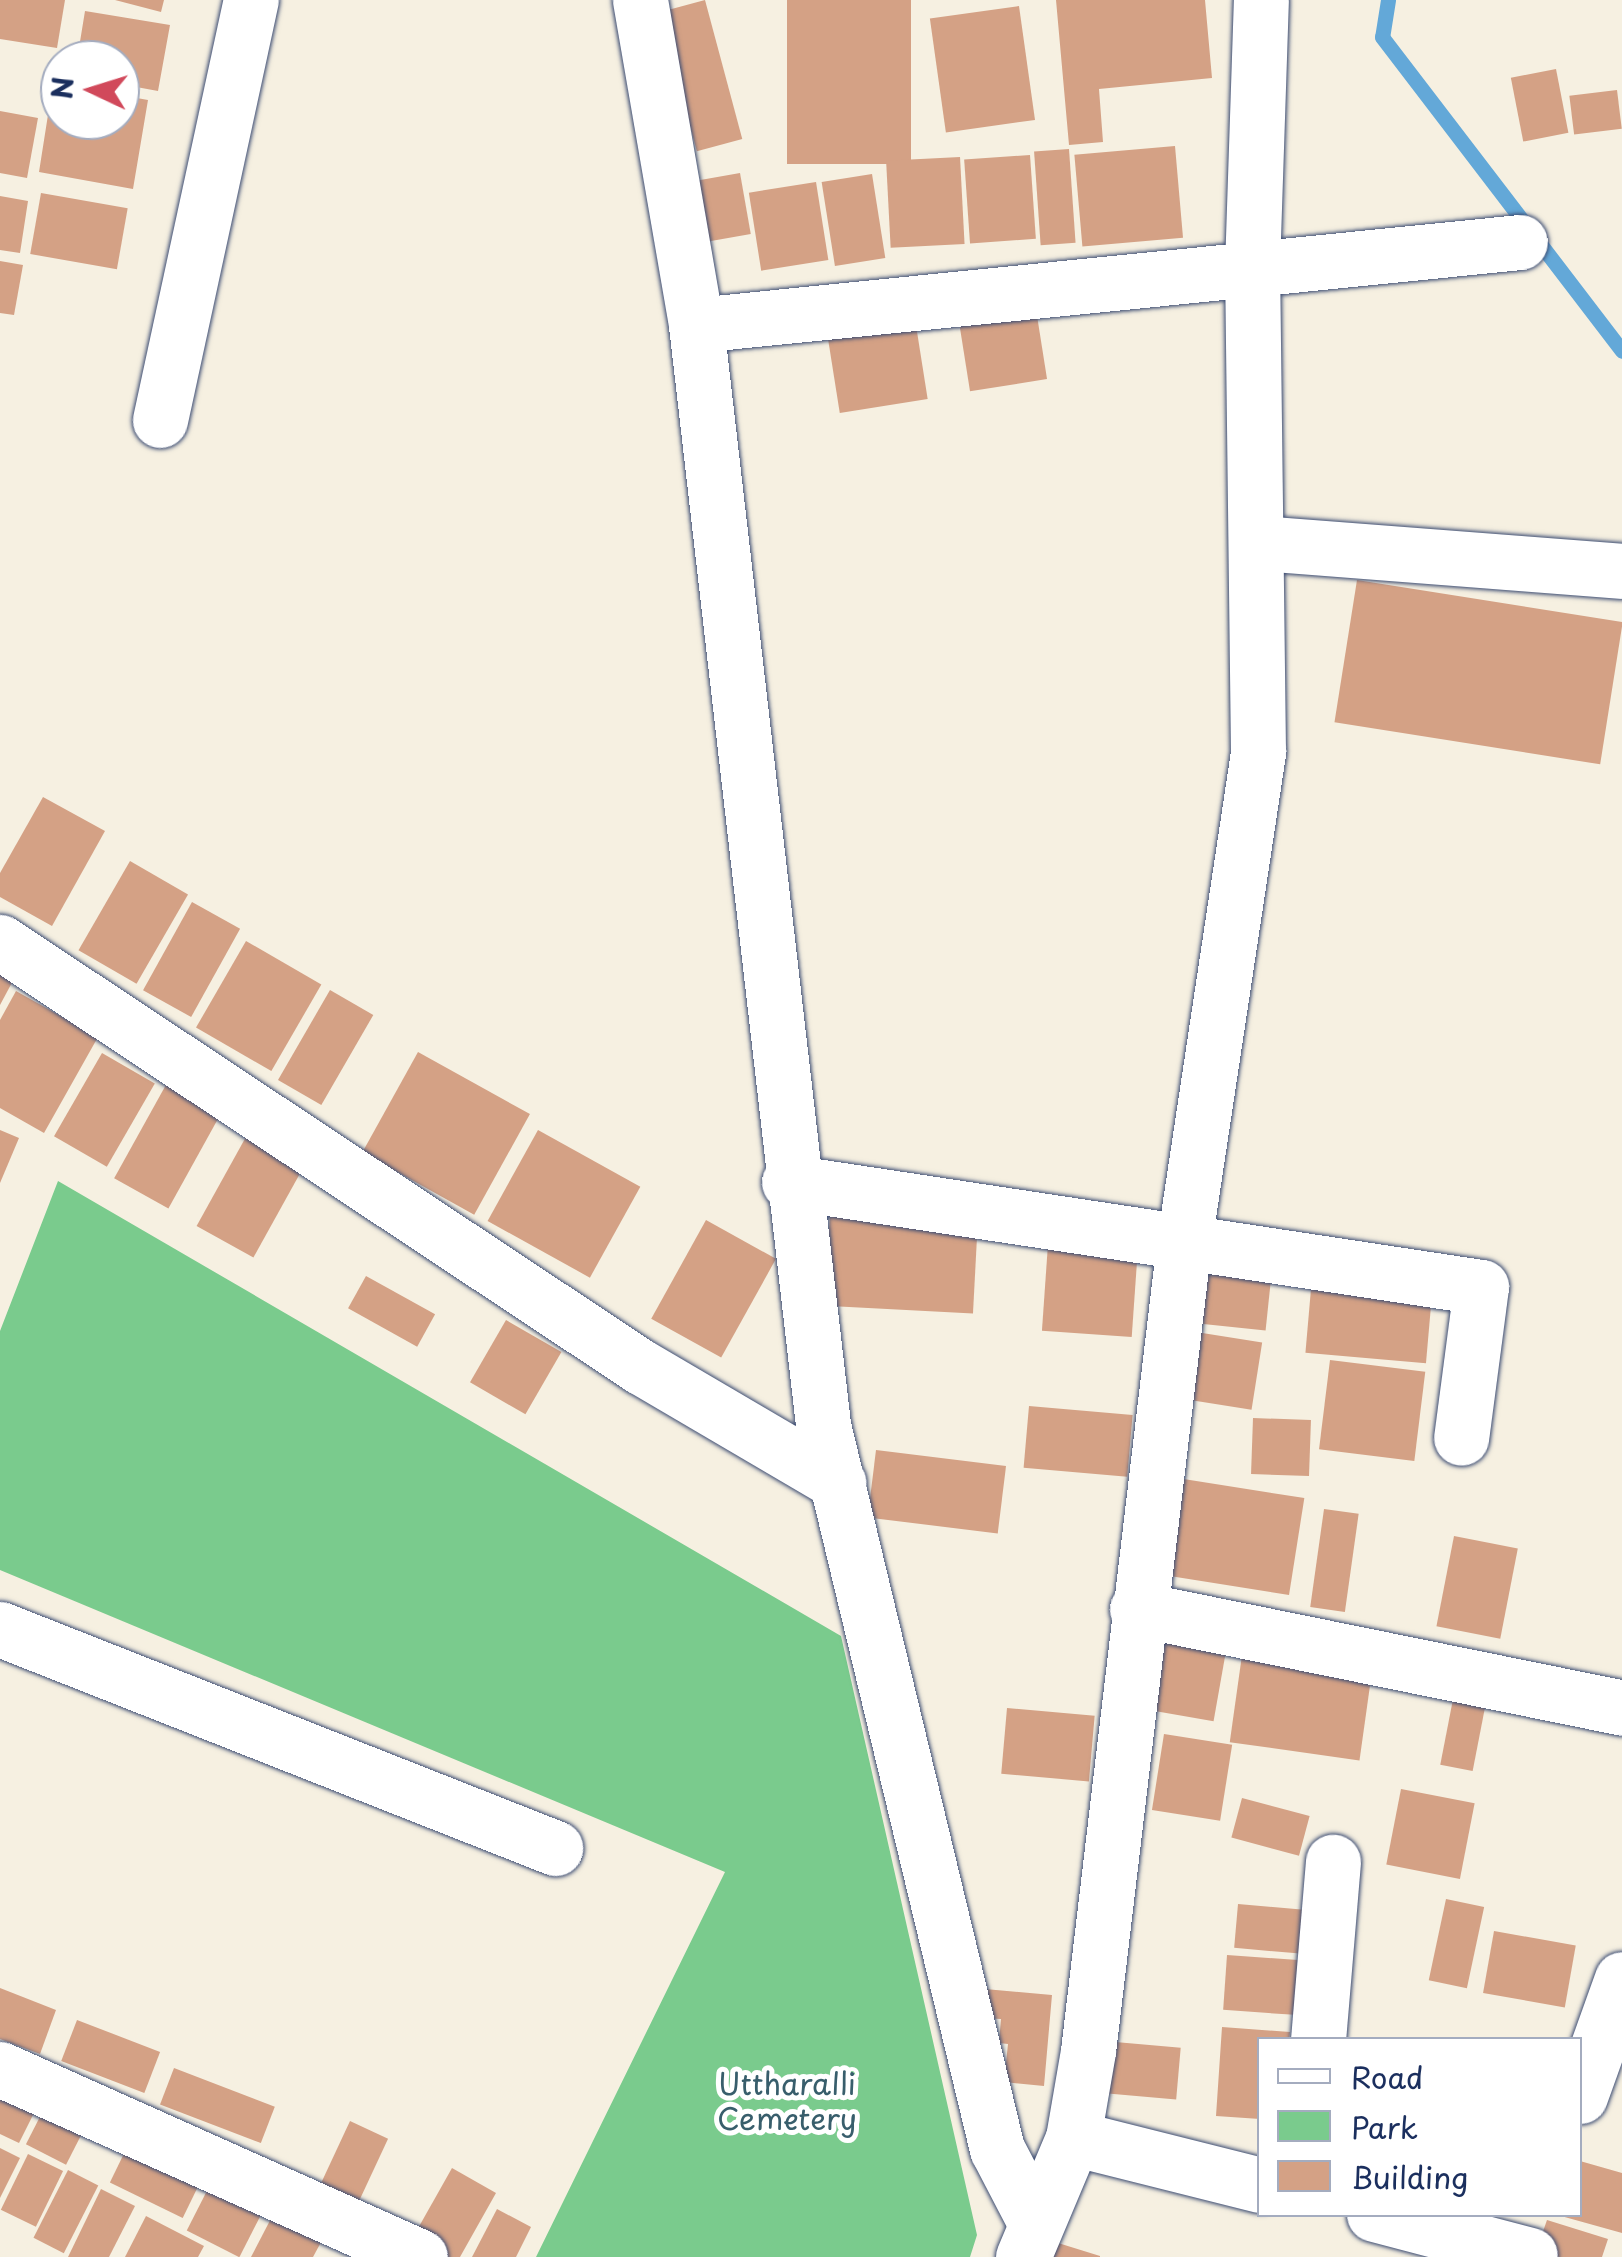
<!DOCTYPE html>
<html>
<head>
<meta charset="utf-8">
<style>
  body { margin:0 }
  #map { position:relative; width:1622px; height:2257px; overflow:hidden; background:#f6f0e1; font-family:"Playpen Sans",sans-serif }
  div>[style] { position:absolute }
  .green>* { inset:0; background:#7acb8d }
  .stream>* { height:15px; margin:-7.5px; padding:0 7.5px; transform-origin:7.5px; border-radius:7.5px; background:#63a8d8 }
  .building>* { inset:0; background:#d4a185; transform-origin:0 0 }
  .roads { filter:drop-shadow(0 0 2px #3c4c72) drop-shadow(0 0 2px #3c4c72) }
  .street>* { height:55px; margin:-27.5px; padding:0 27.5px; transform-origin:27.5px; border-radius:27.5px; background:#fff }
  span { translate:-50% -50%; white-space:nowrap; text-align:center; line-height:1.15; -webkit-text-stroke:10px #fff; paint-order:stroke }
  .park-label { font-size:30px; color:#385e6c }
  .legend { position:absolute; left:1257px; top:2037px; width:325px; height:180px; box-sizing:border-box; background:#fff; border:2px solid #a4acbf; margin:0; padding:12px 18px; list-style:none; font-size:30px; color:#1b2f5e }
  .legend li { display:flex; align-items:center; gap:20px; height:50px }
  .legend b { width:50px; border:2px solid #a4acbf }
  .north { position:absolute; left:40px; top:40px; width:100px; height:100px; box-sizing:border-box; background:#fff; border:2px solid #a4acbf; border-radius:50%; rotate:274deg; font-size:28px; font-weight:700; line-height:40px; text-align:center; color:#1b2f5e }
  .north::after { content:''; display:block; margin:auto; width:35px; height:45px; background:#d1495b; clip-path:polygon(50% 0,100% 100%,50% 72%,0 100%) }
</style>
</head>
<body>
<div id="map">
  <div class="green">
    <div style="clip-path:polygon(58px 1181px,841px 1636px,977px 2235px,970px 2257px,536px 2257px,725px 1872px,0 1570px,0 1331px)"></div>
  </div>
  <div class="stream">
    <div style="left:1388px;top:0;width:37px;rotate:99deg"></div>
    <div style="left:1382px;top:37px;width:395px;rotate:52.6deg"></div>
  </div>
  <div class="building">
    <div style="clip-path:polygon(0 0,65px 0,57px 48px,0 39px)"></div>
    <div style="clip-path:polygon(115px 0,164px 0,161px 12px)"></div>
    <div style="left:705px;top:0;width:144px;height:47px;rotate:75deg"></div>
    <div style="left:787px;top:0;width:124px;height:164px"></div>
    <div style="clip-path:polygon(1056px 0,1205px 0,1212px 78px,1099px 89px,1103px 142px,1069px 145px)"></div>
    <div style="left:1019px;top:6px;width:115px;height:90px;rotate:82deg"></div>
    <div style="clip-path:polygon(85px 11px,170px 25px,158px 91px,120px 84px,120px 60px,77px 60px)"></div>
    <div style="left:1556px;top:69px;width:65px;height:46px;rotate:79deg"></div>
    <div style="clip-path:polygon(53px 83px,60px 120px,120px 120px,120px 95px,148px 100px,133px 189px,39px 172px)"></div>
    <div style="left:1617px;top:90px;width:39px;height:48px;rotate:83deg"></div>
    <div style="clip-path:polygon(0 111px,38px 118px,27px 178px,0 173px)"></div>
    <div style="left:1175px;top:146px;width:92px;height:101px;rotate:85deg"></div>
    <div style="left:1069px;top:149px;width:94px;height:35px;rotate:86deg"></div>
    <div style="left:1030px;top:155px;width:84px;height:66px;rotate:86deg"></div>
    <div style="left:960px;top:157px;width:87px;height:74px;rotate:87deg"></div>
    <div style="left:740px;top:173px;width:62px;height:46px;rotate:80deg"></div>
    <div style="left:872px;top:174px;width:85px;height:51px;rotate:81deg"></div>
    <div style="left:816px;top:182px;width:79px;height:68px;rotate:81deg"></div>
    <div style="left:41px;top:193px;width:88px;height:62px;rotate:10deg"></div>
    <div style="clip-path:polygon(0 196px,28px 201px,20px 253px,0 250px)"></div>
    <div style="clip-path:polygon(0 261px,23px 265px,14px 315px,0 313px)"></div>
    <div style="left:1035px;top:303px;width:77px;height:78px;rotate:81deg"></div>
    <div style="left:915px;top:319px;width:81px;height:89px;rotate:81deg"></div>
    <div style="left:1357px;top:580px;width:269px;height:144px;rotate:9deg"></div>
    <div style="clip-path:polygon(43px 797px,105px 831px,52px 926px,0 897px,0 873px)"></div>
    <div style="left:130px;top:861px;width:67px;height:103px;rotate:30deg"></div>
    <div style="left:192px;top:902px;width:55px;height:101px;rotate:29deg"></div>
    <div style="left:246px;top:941px;width:87px;height:100px;rotate:30deg"></div>
    <div style="clip-path:polygon(0 969px,15px 977px,0 1005px)"></div>
    <div style="left:330px;top:990px;width:50px;height:104px;rotate:30deg"></div>
    <div style="clip-path:polygon(16px 991px,98px 1037px,44px 1133px,0 1108px,0 1020px)"></div>
    <div style="left:418px;top:1052px;width:128px;height:115px;rotate:29deg"></div>
    <div style="left:102px;top:1053px;width:61px;height:96px;rotate:30deg"></div>
    <div style="left:167px;top:1083px;width:62px;height:109px;rotate:29deg"></div>
    <div style="clip-path:polygon(0 1130px,19px 1138px,0 1183px)"></div>
    <div style="left:538px;top:1130px;width:117px;height:104px;rotate:29deg"></div>
    <div style="left:247px;top:1135px;width:65px;height:104px;rotate:29deg"></div>
    <div style="left:830px;top:1214px;width:148px;height:92px;rotate:3deg"></div>
    <div style="left:706px;top:1220px;width:80px;height:113px;rotate:29deg"></div>
    <div style="left:1048px;top:1244px;width:90px;height:87px;rotate:4deg"></div>
    <div style="left:1207px;top:1266px;width:65px;height:58px;rotate:6deg"></div>
    <div style="left:366px;top:1276px;width:79px;height:37px;rotate:29deg"></div>
    <div style="left:1311px;top:1289px;width:121px;height:64px;rotate:5deg"></div>
    <div style="left:506px;top:1320px;width:64px;height:72px;rotate:30deg"></div>
    <div style="left:1196px;top:1332px;width:67px;height:68px;rotate:9deg"></div>
    <div style="left:1330px;top:1360px;width:96px;height:90px;rotate:7deg"></div>
    <div style="left:1029px;top:1406px;width:104px;height:62px;rotate:5deg"></div>
    <div style="left:1253px;top:1418px;width:58px;height:56px;rotate:2deg"></div>
    <div style="left:876px;top:1450px;width:131px;height:68px;rotate:7deg"></div>
    <div style="left:1171px;top:1477px;width:135px;height:98px;rotate:9deg"></div>
    <div style="left:1324px;top:1509px;width:35px;height:99px;rotate:8deg"></div>
    <div style="left:1454px;top:1536px;width:65px;height:92px;rotate:11deg"></div>
    <div style="left:1162px;top:1628px;width:67px;height:83px;rotate:10deg"></div>
    <div style="left:1242px;top:1655px;width:131px;height:88px;rotate:8deg"></div>
    <div style="left:1454px;top:1694px;width:33px;height:72px;rotate:11deg"></div>
    <div style="left:1007px;top:1708px;width:88px;height:66px;rotate:5deg"></div>
    <div style="left:1164px;top:1734px;width:69px;height:77px;rotate:9deg"></div>
    <div style="left:1401px;top:1789px;width:75px;height:77px;rotate:11deg"></div>
    <div style="left:1242px;top:1798px;width:70px;height:41px;rotate:15deg"></div>
    <div style="left:1446px;top:1899px;width:39px;height:83px;rotate:12deg"></div>
    <div style="left:1238px;top:1904px;width:69px;height:44px;rotate:5deg"></div>
    <div style="left:1494px;top:1931px;width:83px;height:63px;rotate:10deg"></div>
    <div style="left:1227px;top:1955px;width:71px;height:55px;rotate:4deg"></div>
    <div style="clip-path:polygon(0 1988px,56px 2010px,40px 2054px,0 2039px)"></div>
    <div style="clip-path:polygon(985px 1989px,1052px 1995px,1044px 2086px,1004px 2082px,1008px 2044px,999px 2043px,1001px 2019px,982px 2018px)"></div>
    <div style="left:77px;top:2020px;width:89px;height:44px;rotate:21deg"></div>
    <div style="clip-path:polygon(1222px 2027px,1290px 2032px,1289px 2040px,1260px 2040px,1260px 2119px,1216px 2116px)"></div>
    <div style="left:1104px;top:2041px;width:77px;height:52px;rotate:5deg"></div>
    <div style="left:174px;top:2068px;width:108px;height:39px;rotate:21deg"></div>
    <div style="clip-path:polygon(0 2076px,42px 2097px,19px 2143px,0 2134px)"></div>
    <div style="left:50px;top:2097px;width:45px;height:53px;rotate:27deg"></div>
    <div style="left:350px;top:2121px;width:42px;height:73px;rotate:25deg"></div>
    <div style="left:134px;top:2133px;width:81px;height:55px;rotate:26deg"></div>
    <div style="clip-path:polygon(0 2148px,20px 2158px,0 2198px)"></div>
    <div style="left:28px;top:2154px;width:39px;height:62px;rotate:26deg"></div>
    <div style="clip-path:polygon(1580px 2161px,1622px 2173px,1622px 2233px,1561px 2216px,1580px 2214px)"></div>
    <div style="clip-path:polygon(452px 2168px,496px 2193px,460px 2257px,443px 2257px,412px 2239px)"></div>
    <div style="left:68px;top:2170px;width:34px;height:76px;rotate:27deg"></div>
    <div style="left:214px;top:2177px;width:59px;height:60px;rotate:27deg"></div>
    <div style="clip-path:polygon(101px 2189px,135px 2206px,109px 2257px,68px 2257px)"></div>
    <div style="clip-path:polygon(277px 2207px,326px 2233px,313px 2257px,251px 2257px)"></div>
    <div style="clip-path:polygon(497px 2209px,531px 2227px,516px 2257px,472px 2257px)"></div>
    <div style="clip-path:polygon(146px 2216px,204px 2246px,198px 2257px,125px 2257px)"></div>
    <div style="clip-path:polygon(1547px 2220px,1608px 2239px,1602px 2257px,1534px 2257px)"></div>
    <div style="clip-path:polygon(1042px 2238px,1100px 2256px,1100px 2257px,1036px 2257px)"></div>
  </div>
  <div class="roads">
    <div class="street">
      <div style="left:640px;top:0;width:330px;rotate:80.2deg"></div>
      <div style="left:696px;top:325px;width:1107px;rotate:83.41deg"></div>
      <div style="left:823px;top:1425px;width:745px;rotate:76.49deg"></div>
      <div style="left:997px;top:2149px;width:80px;rotate:62.5deg"></div>
      <div style="left:696px;top:325px;width:828px;rotate:-5.75deg"></div>
      <div style="left:160px;top:420px;width:430px;rotate:-77.8deg"></div>
      <div style="left:1260px;top:543px;width:363px;rotate:4.4deg"></div>
      <div style="left:0;top:942px;width:769px;rotate:33.55deg"></div>
      <div style="left:641px;top:1367px;width:229px;rotate:30.4deg"></div>
      <div style="left:789px;top:1182px;width:700px;rotate:8.63deg"></div>
      <div style="left:1481px;top:1287px;width:152px;rotate:97.5deg"></div>
      <div style="left:1137px;top:1609px;width:495px;rotate:11.5deg"></div>
      <div style="left:0;top:1629px;width:597px;rotate:21.53deg"></div>
      <div style="left:1318px;top:2040px;width:179px;rotate:-85.2deg"></div>
      <div style="left:0;top:2069px;width:460px;rotate:24.1deg"></div>
      <div style="left:1580px;top:2096px;width:124px;rotate:-70.3deg"></div>
      <div style="left:1073px;top:2138px;width:193px;rotate:14.1deg"></div>
      <div style="left:1374px;top:2214px;width:161px;rotate:14.7deg"></div>
      <div style="left:1023px;top:2257px;width:129px;rotate:-67.2deg"></div>
      <div style="left:1073px;top:2138px;width:88px;rotate:-80.2deg"></div>
      <div style="left:1088px;top:2051px;width:815px;rotate:-83.23deg"></div>
      <div style="left:1184px;top:1242px;width:496px;rotate:-81.4deg"></div>
      <div style="left:1258px;top:752px;width:484px;rotate:-90.7deg"></div>
      <div style="left:1252px;top:268px;width:268px;rotate:-88.1deg"></div>
    </div>
  </div>
  <div class="park-label">
    <span style="left:787px;top:2100px">Uttharalli<br>Cemetery</span>
  </div>
  <ul class="legend">
  <li><b style="height:12px;background:#fff"></b>Road</li>
  <li><b style="height:28px;background:#7acb8d"></b>Park</li>
  <li><b style="height:28px;background:#d4a185"></b>Building</li>
  </ul>
  <div class="north">N</div>
</div>
</body>
</html>
